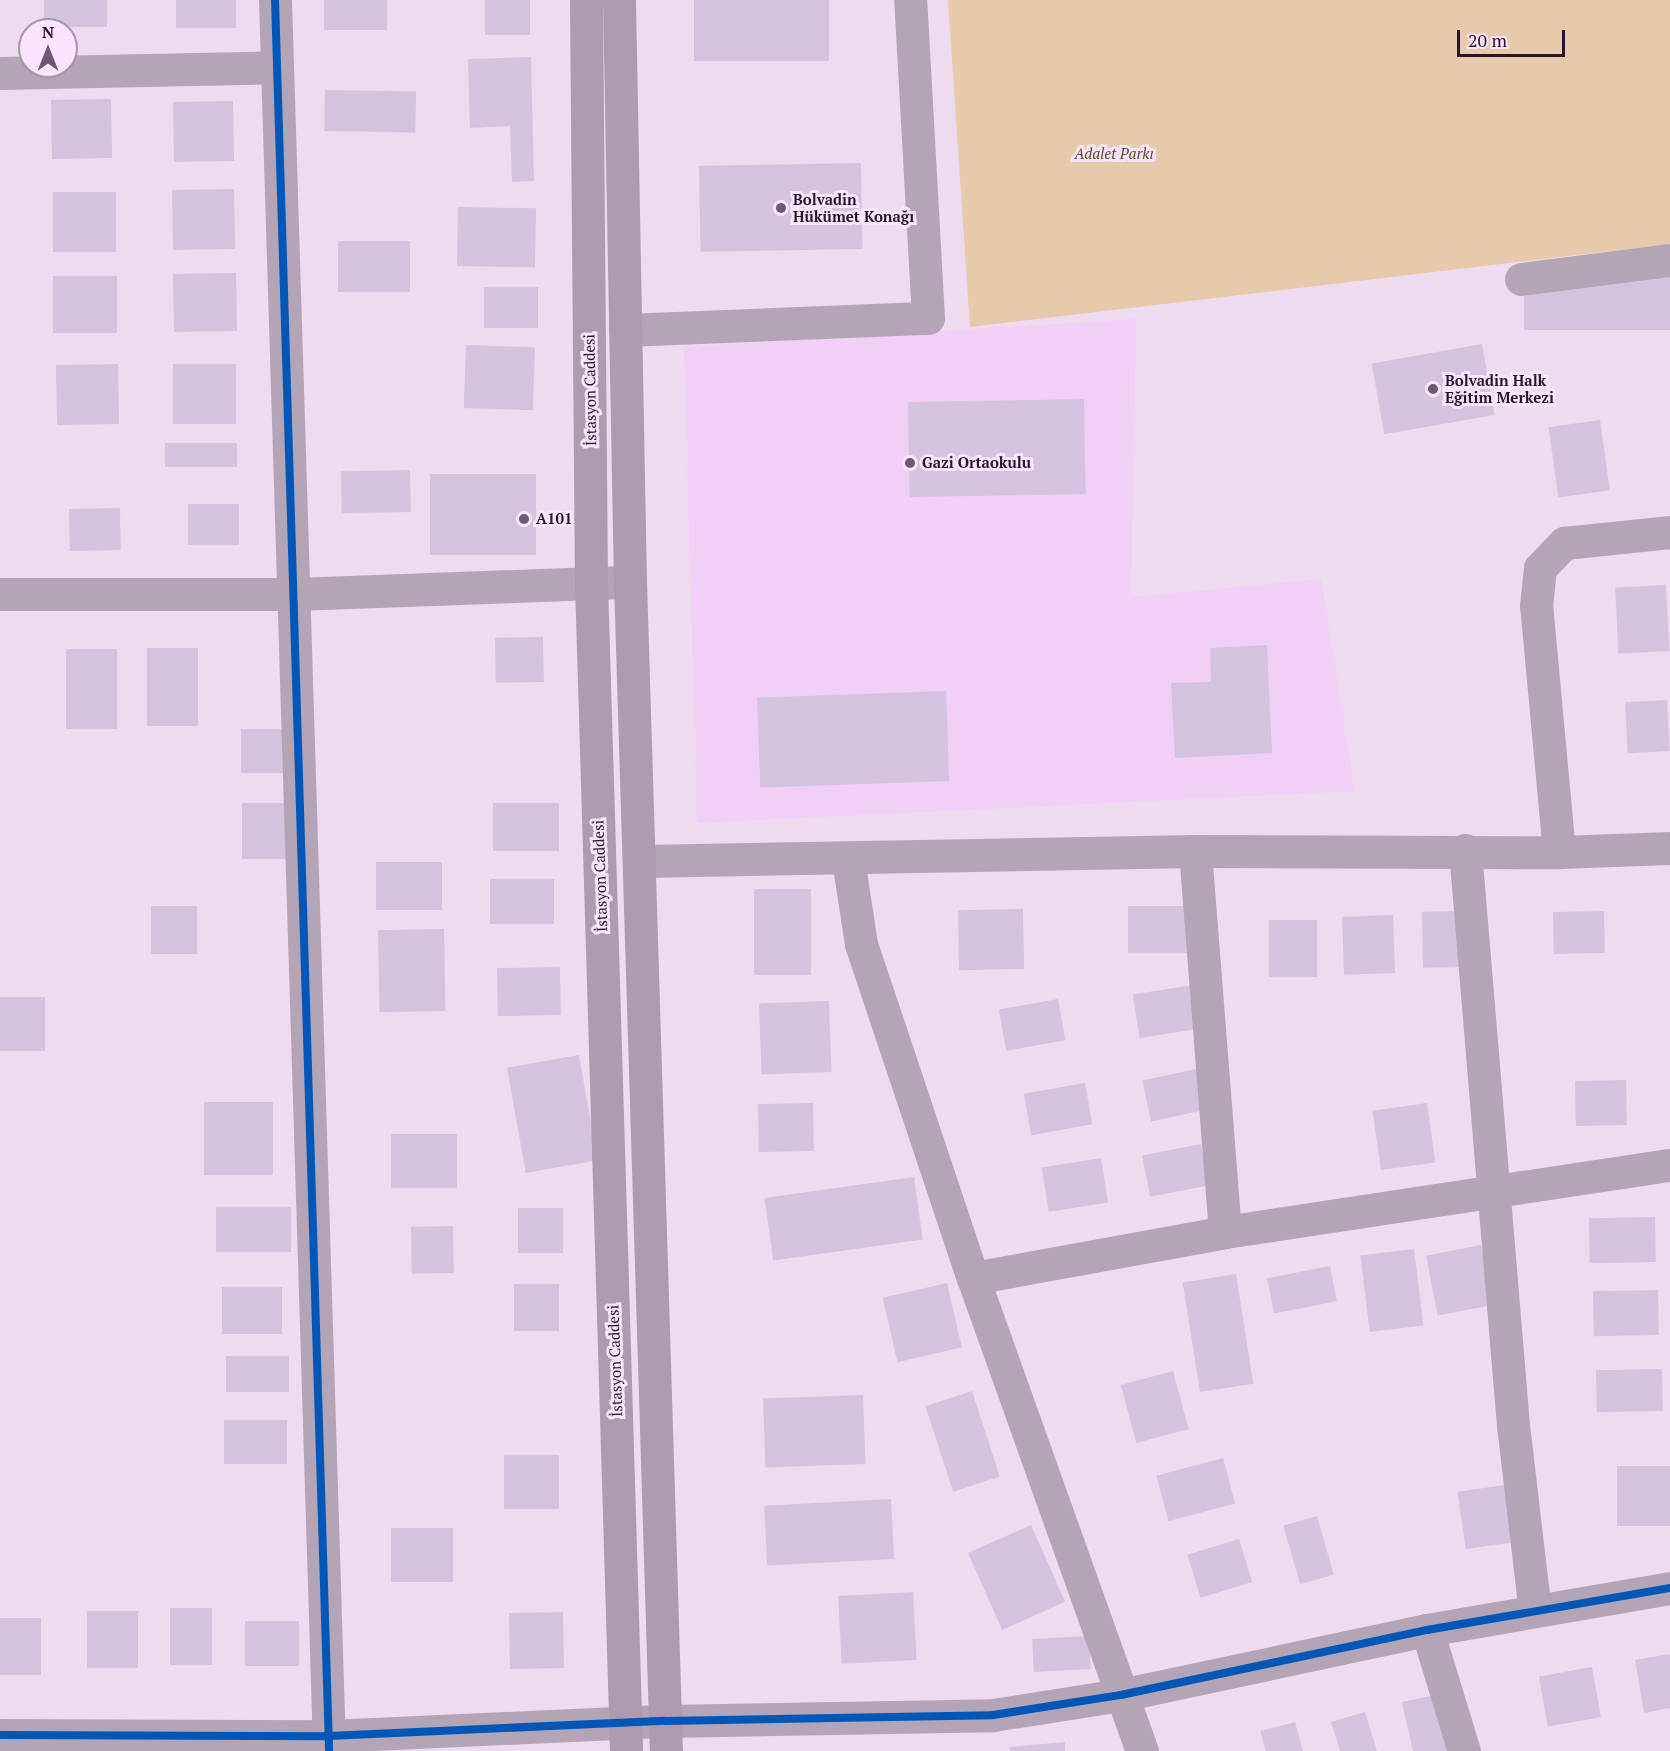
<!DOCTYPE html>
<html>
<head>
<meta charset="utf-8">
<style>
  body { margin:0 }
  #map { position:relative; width:1670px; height:1751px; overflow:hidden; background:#eedbf0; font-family:"PT Serif",serif }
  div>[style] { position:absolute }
  .built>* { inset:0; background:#f2cff6 }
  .green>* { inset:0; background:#e7caac }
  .building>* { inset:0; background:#d3c3de; transform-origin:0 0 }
  .minor>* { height:33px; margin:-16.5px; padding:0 16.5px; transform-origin:16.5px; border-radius:16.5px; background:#b4a5b6 }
  .major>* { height:33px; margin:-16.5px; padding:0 16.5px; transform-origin:16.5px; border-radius:16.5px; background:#ae9ab1 }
  .cycleway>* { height:8px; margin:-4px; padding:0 4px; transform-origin:4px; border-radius:4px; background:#0057b8 }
  .dots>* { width:16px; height:16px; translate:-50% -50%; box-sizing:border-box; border:3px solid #fbe5fe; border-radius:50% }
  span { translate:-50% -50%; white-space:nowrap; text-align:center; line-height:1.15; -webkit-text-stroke:6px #fbe5fe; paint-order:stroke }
  .park-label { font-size:15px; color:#614c20; font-style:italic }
  .poi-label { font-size:15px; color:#29152b; font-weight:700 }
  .left { translate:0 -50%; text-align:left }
  .street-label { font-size:15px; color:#29152b }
  .north { position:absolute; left:18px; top:18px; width:60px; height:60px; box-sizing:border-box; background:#fbe5fe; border:2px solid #a792aa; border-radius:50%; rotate:0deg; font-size:16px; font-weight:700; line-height:24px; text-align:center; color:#29152b }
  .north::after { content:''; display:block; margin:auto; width:21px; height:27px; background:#6e5a70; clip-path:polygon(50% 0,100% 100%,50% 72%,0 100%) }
  .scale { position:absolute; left:1457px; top:30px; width:108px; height:27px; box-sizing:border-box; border:3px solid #29152b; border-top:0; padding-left:8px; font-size:18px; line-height:21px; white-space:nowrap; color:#29152b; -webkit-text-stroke:4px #fbe5fe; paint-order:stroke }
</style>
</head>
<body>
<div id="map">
  <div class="built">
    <div style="clip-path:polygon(1136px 319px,1131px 597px,1321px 579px,1355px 791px,697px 823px,684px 347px)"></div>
  </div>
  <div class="green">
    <div style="clip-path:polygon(948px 0,1670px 0,1670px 244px,970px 327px)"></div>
  </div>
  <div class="building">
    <div style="left:44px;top:0;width:63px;height:27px"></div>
    <div style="left:176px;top:0;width:60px;height:28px"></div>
    <div style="left:324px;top:0;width:63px;height:30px"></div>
    <div style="left:485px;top:0;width:45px;height:35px"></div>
    <div style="left:694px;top:0;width:135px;height:61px"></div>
    <div style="clip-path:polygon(531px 57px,534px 181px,512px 182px,510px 126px,470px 128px,468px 59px)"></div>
    <div style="left:325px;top:90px;width:91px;height:41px;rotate:1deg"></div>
    <div style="left:111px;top:99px;width:59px;height:60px;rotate:89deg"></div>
    <div style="left:233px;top:101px;width:60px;height:60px;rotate:89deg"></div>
    <div style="left:861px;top:163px;width:86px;height:162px;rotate:89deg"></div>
    <div style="left:234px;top:189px;width:60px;height:62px;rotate:89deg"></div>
    <div style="left:53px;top:192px;width:63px;height:60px"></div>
    <div style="left:458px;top:207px;width:78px;height:59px;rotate:1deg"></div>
    <div style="left:338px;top:241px;width:72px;height:51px"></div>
    <div style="left:236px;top:273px;width:58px;height:63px;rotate:89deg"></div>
    <div style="left:117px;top:276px;width:57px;height:64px;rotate:90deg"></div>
    <div style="left:1670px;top:277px;width:53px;height:146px;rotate:90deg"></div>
    <div style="left:484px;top:287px;width:54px;height:41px"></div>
    <div style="left:1482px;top:344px;width:72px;height:112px;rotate:80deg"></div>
    <div style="left:466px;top:345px;width:69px;height:63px;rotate:2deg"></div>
    <div style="left:118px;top:364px;width:60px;height:62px;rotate:89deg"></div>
    <div style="left:173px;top:364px;width:63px;height:60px"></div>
    <div style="left:1084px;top:399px;width:95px;height:176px;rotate:89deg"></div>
    <div style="left:1600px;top:420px;width:71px;height:52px;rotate:82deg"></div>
    <div style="left:165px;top:443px;width:72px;height:24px"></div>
    <div style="left:410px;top:470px;width:42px;height:69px;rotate:89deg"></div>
    <div style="left:430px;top:474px;width:106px;height:81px"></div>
    <div style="left:188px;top:504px;width:51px;height:41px"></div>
    <div style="left:120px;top:508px;width:42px;height:51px;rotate:89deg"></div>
    <div style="left:1666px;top:585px;width:66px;height:51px;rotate:87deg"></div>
    <div style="left:543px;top:637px;width:45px;height:48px;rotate:89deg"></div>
    <div style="clip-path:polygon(1267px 645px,1272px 753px,1175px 758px,1171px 683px,1211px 682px,1210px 648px)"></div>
    <div style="left:147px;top:648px;width:51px;height:78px"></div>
    <div style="left:117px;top:649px;width:80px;height:51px;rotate:90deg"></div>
    <div style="left:946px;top:691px;width:90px;height:189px;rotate:88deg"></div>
    <div style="left:1667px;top:700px;width:51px;height:42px;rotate:87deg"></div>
    <div style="left:241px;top:729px;width:45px;height:44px"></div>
    <div style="left:242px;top:803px;width:46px;height:56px"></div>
    <div style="left:493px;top:803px;width:66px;height:48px"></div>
    <div style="left:442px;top:862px;width:48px;height:66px;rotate:90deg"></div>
    <div style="left:490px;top:879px;width:64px;height:45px"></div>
    <div style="left:754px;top:889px;width:57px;height:86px"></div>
    <div style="left:151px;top:906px;width:46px;height:48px"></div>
    <div style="left:1192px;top:906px;width:47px;height:64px;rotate:90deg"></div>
    <div style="left:1023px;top:909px;width:60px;height:65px;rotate:89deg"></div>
    <div style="left:1470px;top:911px;width:56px;height:48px;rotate:89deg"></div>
    <div style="left:1604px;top:911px;width:42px;height:51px;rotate:89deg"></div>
    <div style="left:1393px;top:915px;width:58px;height:51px;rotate:88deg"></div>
    <div style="left:1269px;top:920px;width:48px;height:57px"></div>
    <div style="left:444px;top:929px;width:82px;height:66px;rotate:89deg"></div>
    <div style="left:560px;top:967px;width:48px;height:63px;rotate:89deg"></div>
    <div style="left:1193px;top:985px;width:44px;height:61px;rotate:81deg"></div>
    <div style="left:0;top:997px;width:45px;height:54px"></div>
    <div style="left:1058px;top:999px;width:42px;height:60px;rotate:80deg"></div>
    <div style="left:829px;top:1001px;width:71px;height:70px;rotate:88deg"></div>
    <div style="left:579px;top:1055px;width:107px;height:73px;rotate:80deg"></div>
    <div style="left:1201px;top:1068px;width:42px;height:60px;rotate:78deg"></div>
    <div style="left:1626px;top:1080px;width:45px;height:51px;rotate:89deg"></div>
    <div style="left:1085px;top:1083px;width:42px;height:62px;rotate:80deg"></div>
    <div style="left:204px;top:1102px;width:69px;height:73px"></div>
    <div style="left:813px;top:1103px;width:48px;height:55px;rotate:89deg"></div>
    <div style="left:1427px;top:1103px;width:60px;height:55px;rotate:82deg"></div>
    <div style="left:457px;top:1134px;width:54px;height:66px;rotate:90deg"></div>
    <div style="left:1201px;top:1144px;width:42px;height:60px;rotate:79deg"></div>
    <div style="left:1101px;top:1158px;width:45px;height:60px;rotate:81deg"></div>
    <div style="left:914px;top:1177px;width:63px;height:151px;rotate:82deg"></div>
    <div style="left:291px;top:1207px;width:45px;height:75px;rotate:90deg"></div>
    <div style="left:518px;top:1208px;width:45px;height:45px"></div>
    <div style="left:1655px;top:1217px;width:45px;height:66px;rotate:89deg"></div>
    <div style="left:453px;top:1226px;width:47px;height:42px;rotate:89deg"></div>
    <div style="left:1481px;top:1245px;width:61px;height:56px;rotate:79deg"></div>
    <div style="left:1414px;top:1249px;width:77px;height:54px;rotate:83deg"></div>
    <div style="left:1330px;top:1266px;width:36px;height:64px;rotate:79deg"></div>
    <div style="left:1236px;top:1274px;width:111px;height:54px;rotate:81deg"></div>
    <div style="left:947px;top:1283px;width:66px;height:66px;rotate:77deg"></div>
    <div style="left:514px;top:1284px;width:45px;height:47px"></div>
    <div style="left:222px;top:1287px;width:60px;height:47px"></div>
    <div style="left:1658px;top:1290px;width:45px;height:65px;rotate:89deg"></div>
    <div style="left:226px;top:1356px;width:63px;height:36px"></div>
    <div style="left:1662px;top:1369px;width:42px;height:66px;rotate:89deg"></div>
    <div style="left:1173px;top:1371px;width:60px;height:54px;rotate:75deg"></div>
    <div style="left:972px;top:1391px;width:90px;height:49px;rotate:72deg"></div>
    <div style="left:863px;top:1395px;width:69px;height:100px;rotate:88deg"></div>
    <div style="left:224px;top:1420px;width:63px;height:44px"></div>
    <div style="left:504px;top:1455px;width:55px;height:54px"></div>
    <div style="left:1223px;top:1458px;width:47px;height:69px;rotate:75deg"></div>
    <div style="left:1617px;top:1466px;width:53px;height:60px"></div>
    <div style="left:1512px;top:1484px;width:58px;height:55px;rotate:82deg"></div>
    <div style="left:891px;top:1499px;width:60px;height:127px;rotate:87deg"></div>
    <div style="left:1317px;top:1516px;width:61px;height:35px;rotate:74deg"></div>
    <div style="left:1031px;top:1525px;width:84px;height:69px;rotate:66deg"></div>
    <div style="left:391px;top:1528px;width:62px;height:54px"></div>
    <div style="left:1239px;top:1539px;width:45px;height:54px;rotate:73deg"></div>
    <div style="left:913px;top:1592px;width:68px;height:75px;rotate:87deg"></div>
    <div style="left:170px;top:1608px;width:42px;height:57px"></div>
    <div style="left:87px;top:1611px;width:51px;height:57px"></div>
    <div style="left:563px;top:1612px;width:56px;height:54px;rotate:89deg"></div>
    <div style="left:41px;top:1618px;width:57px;height:41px;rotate:90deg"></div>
    <div style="left:245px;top:1621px;width:54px;height:45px"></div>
    <div style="left:1089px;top:1636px;width:33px;height:57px;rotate:87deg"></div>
    <div style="clip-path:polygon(1670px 1654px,1670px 1708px,1644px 1713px,1635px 1660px)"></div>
    <div style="left:1592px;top:1667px;width:51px;height:54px;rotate:80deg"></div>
    <div style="clip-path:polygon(1435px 1695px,1448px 1751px,1413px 1751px,1402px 1702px)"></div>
    <div style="clip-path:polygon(1365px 1712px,1377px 1751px,1340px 1751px,1331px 1722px)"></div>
    <div style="clip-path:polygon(1295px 1722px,1303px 1751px,1266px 1751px,1260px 1731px)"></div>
    <div style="clip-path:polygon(1065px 1742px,1065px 1751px,1010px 1751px,1009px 1747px)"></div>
  </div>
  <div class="minor">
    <div style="left:275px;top:0;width:1752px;rotate:88.23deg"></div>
    <div style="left:0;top:73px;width:277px;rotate:-1.2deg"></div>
    <div style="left:1521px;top:279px;width:150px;rotate:-7.3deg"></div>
    <div style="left:625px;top:330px;width:303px;rotate:-2.3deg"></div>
    <div style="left:928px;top:318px;width:319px;rotate:-93.2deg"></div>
    <div style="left:0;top:594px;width:295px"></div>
    <div style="left:295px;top:594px;width:335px;rotate:-2.1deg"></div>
    <div style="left:1465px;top:850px;width:577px;rotate:85.23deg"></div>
    <div style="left:1513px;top:1425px;width:187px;rotate:83.3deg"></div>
    <div style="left:1195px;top:851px;width:382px;rotate:85.5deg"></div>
    <div style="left:1559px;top:852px;width:247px;rotate:-95.3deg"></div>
    <div style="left:1536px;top:606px;width:38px;rotate:-84deg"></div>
    <div style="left:1540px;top:568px;width:35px;rotate:-46deg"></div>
    <div style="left:1564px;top:543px;width:107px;rotate:-5.9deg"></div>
    <div style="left:848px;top:859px;width:86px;rotate:81.3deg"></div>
    <div style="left:861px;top:944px;width:352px;rotate:71.5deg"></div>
    <div style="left:973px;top:1278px;width:502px;rotate:70.34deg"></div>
    <div style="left:641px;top:861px;width:554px;rotate:-1.03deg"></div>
    <div style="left:1195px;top:851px;width:364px;rotate:0.2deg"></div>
    <div style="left:1559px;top:852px;width:111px;rotate:-2.1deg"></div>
    <div style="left:973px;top:1278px;width:256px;rotate:-10.3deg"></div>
    <div style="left:1225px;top:1232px;width:450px;rotate:-8.6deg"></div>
    <div style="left:1427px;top:1630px;width:127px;rotate:73deg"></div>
    <div style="left:0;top:1735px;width:329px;rotate:0.2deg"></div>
    <div style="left:329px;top:1736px;width:336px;rotate:-2.6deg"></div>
    <div style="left:665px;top:1721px;width:328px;rotate:-1deg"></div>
    <div style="left:993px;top:1715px;width:130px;rotate:-8.9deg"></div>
    <div style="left:1121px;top:1695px;width:313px;rotate:-12deg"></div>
    <div style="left:1427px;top:1630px;width:247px;rotate:-9.8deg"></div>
  </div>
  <div class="major">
    <div style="left:586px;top:0;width:583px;rotate:89.51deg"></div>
    <div style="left:591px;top:583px;width:1169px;rotate:88.28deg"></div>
    <div style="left:619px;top:0;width:582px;rotate:88.92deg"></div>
    <div style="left:630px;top:582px;width:1170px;rotate:88.24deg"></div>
  </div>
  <div class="cycleway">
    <div style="left:275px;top:0;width:1752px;rotate:88.23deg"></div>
    <div style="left:0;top:1735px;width:329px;rotate:0.2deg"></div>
    <div style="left:329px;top:1736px;width:336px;rotate:-2.6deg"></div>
    <div style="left:665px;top:1721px;width:328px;rotate:-1deg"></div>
    <div style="left:993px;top:1715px;width:130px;rotate:-8.9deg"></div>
    <div style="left:1121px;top:1695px;width:313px;rotate:-12deg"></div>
    <div style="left:1427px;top:1630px;width:247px;rotate:-9.8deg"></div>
  </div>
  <div class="dots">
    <div style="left:781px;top:208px;background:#6e5a70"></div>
    <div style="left:1433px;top:389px;background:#6e5a70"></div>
    <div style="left:910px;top:463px;background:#6e5a70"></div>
    <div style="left:524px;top:519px;background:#6e5a70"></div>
  </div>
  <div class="park-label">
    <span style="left:1114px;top:154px">Adalet Parkı</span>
  </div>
  <div class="poi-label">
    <span class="left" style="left:793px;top:208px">Bolvadin<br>Hükümet Konağı</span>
    <span class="left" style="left:1445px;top:389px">Bolvadin Halk<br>Eğitim Merkezi</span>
    <span class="left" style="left:922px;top:463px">Gazi Ortaokulu</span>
    <span class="left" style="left:536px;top:519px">A101</span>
  </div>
  <div class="street-label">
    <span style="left:590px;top:390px;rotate:-91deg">İstasyon Caddesi</span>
    <span style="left:600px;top:876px;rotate:-92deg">İstasyon Caddesi</span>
    <span style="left:615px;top:1361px;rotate:-92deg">İstasyon Caddesi</span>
  </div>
  <div class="north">N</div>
  <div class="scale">20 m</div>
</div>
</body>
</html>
